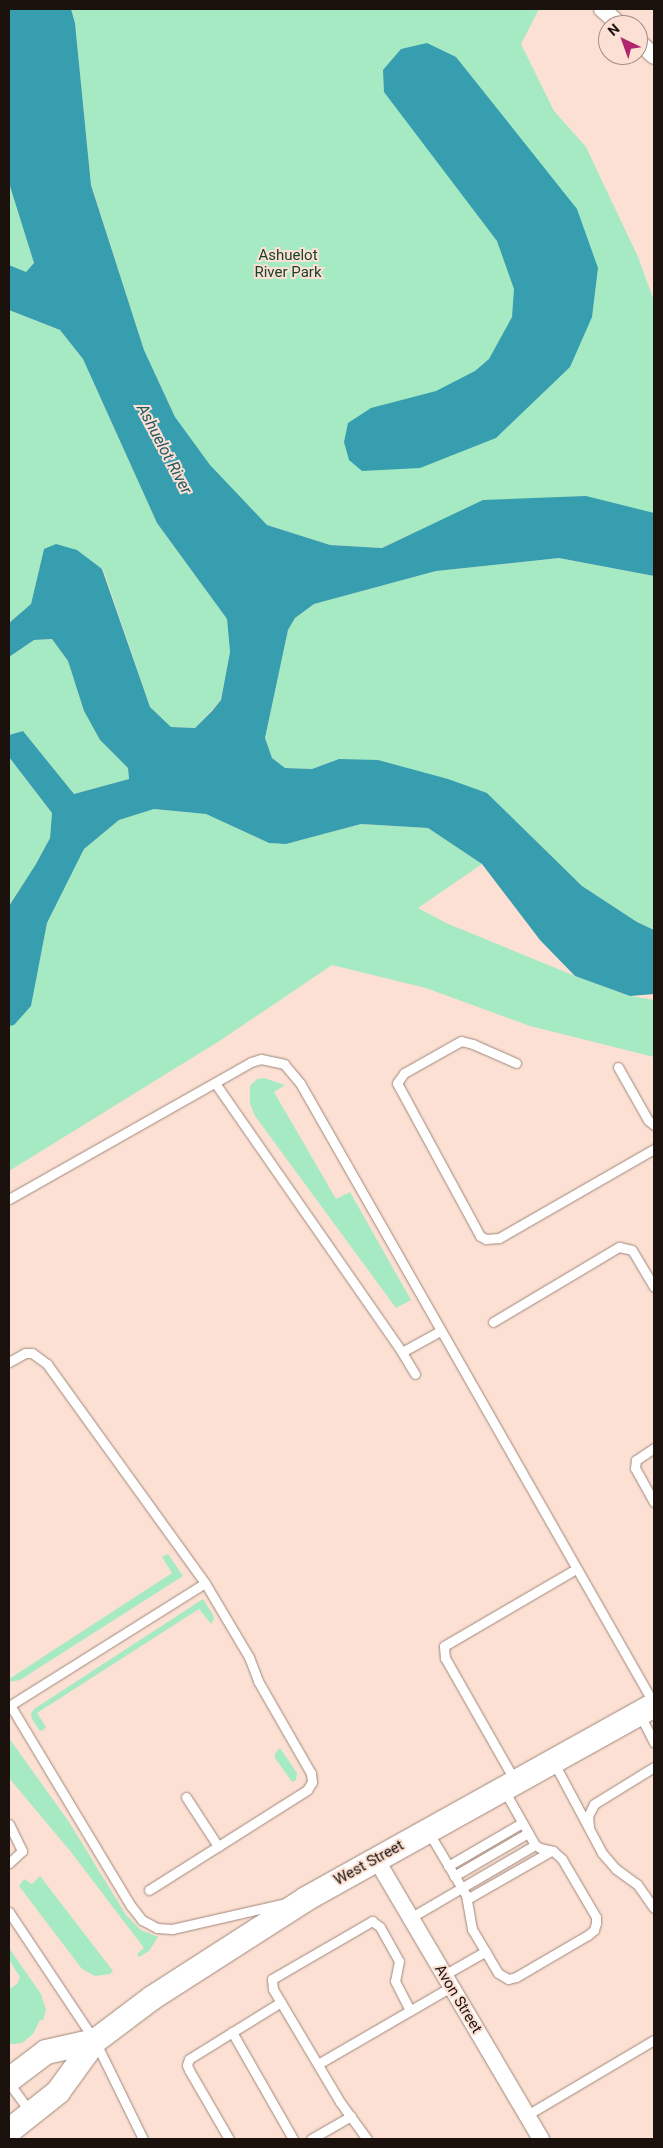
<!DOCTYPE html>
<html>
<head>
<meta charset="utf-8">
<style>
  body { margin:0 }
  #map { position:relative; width:663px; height:2148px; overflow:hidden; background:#fce0d3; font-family:Roboto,sans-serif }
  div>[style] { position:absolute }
  .green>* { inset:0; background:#a5eac3 }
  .water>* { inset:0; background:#369eaf }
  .roads { filter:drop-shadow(0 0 1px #a0877b) drop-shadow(0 0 1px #a0877b) }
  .lane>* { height:9px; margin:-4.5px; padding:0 4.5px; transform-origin:4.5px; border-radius:4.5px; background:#fff }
  .street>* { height:16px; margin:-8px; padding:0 8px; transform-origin:8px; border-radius:8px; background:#fff }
  .secondary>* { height:24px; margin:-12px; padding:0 12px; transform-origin:12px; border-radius:12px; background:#fff }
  span { translate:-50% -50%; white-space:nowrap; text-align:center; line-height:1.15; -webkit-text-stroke:4px #fce0d3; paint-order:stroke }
  .park-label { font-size:15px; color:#18422d }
  .street-label { font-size:15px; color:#1b120e }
  .water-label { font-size:16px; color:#205963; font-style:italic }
  .frame { position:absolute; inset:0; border:10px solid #1b120e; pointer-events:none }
  .north { position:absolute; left:598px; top:15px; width:50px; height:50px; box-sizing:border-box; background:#fce0d3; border:1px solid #a28e84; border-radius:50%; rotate:318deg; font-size:14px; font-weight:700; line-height:20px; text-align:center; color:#1b120e }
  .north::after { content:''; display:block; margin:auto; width:18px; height:22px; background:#af286d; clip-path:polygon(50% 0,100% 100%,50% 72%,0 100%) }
</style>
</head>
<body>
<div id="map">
  <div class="green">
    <div style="clip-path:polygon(71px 9px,539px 9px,521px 44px,554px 111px,586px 147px,638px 257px,654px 301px,654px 530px,411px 534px,382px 548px,330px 545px,267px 525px,210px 466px,176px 419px,144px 350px,91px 184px,75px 23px)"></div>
    <div style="clip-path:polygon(9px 183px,34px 263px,26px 272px,9px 265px)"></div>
    <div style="clip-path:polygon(9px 310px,60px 330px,83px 359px,157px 523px,227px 619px,230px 652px,221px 700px,195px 728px,171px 727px,150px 707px,103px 569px,44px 549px,31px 604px,9px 623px)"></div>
    <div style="clip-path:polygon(559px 558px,654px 576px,654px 930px,637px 922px,582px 886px,487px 793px,339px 759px,312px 769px,285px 768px,272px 758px,265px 738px,288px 630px,295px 618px,314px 604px,436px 571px)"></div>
    <div style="clip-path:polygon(52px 639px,68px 661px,84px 711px,100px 740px,128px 768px,129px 779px,74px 794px,23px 731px,9px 735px,9px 657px,34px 640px)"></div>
    <div style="clip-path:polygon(9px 757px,52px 813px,50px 838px,36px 864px,9px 906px)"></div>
    <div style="clip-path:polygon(154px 809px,206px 814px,269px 843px,286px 844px,361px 824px,428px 828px,482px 864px,418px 908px,446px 923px,575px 976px,630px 996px,654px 1000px,654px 1057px,530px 1026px,426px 988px,332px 965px,221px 1040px,9px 1171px,9px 1026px,14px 1024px,31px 1005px,47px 923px,84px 849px,119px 820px)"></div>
    <div style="clip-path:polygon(264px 1078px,285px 1085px,274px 1092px,336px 1199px,350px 1192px,411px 1300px,396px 1308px,255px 1116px,250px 1104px,250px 1086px,257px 1079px)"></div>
    <div style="clip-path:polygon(168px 1554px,183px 1576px,20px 1680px,9px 1682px,9px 1679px,172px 1573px,162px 1557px)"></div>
    <div style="clip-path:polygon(203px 1599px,213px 1615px,214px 1619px,211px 1624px,199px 1609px,37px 1713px,46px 1727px,42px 1731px,39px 1730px,32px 1719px,31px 1714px,34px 1709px)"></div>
    <div style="clip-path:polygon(9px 1738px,69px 1822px,126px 1915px,141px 1930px,158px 1937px,149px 1951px,139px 1957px,137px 1954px,144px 1948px,71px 1852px,9px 1778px)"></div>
    <div style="clip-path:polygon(280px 1748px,297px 1773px,296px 1780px,292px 1782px,275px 1758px,275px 1753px)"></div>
    <div style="clip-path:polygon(40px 1876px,113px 1971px,110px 1974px,95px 1976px,82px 1969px,19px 1886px,24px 1879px,32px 1884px)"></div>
    <div style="clip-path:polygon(9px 1948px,41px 1994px,46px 2010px,43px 2020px,40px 2020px,33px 2034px,22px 2043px,12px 2044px,9px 2044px,9px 1989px,17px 1984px,20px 1977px,9px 1960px)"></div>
  </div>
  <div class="water">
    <div style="clip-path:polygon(9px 9px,71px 9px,75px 23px,91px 185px,144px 350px,175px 417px,210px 465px,267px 525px,330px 545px,382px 548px,483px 500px,586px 496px,654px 513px,654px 576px,559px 558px,436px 571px,314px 604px,295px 618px,288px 630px,265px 738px,272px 758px,285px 768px,312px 769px,339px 759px,378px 760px,448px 779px,487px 793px,582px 886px,637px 922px,654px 930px,654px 994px,630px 996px,575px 976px,540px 940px,482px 864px,428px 828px,361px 824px,286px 844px,269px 843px,206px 814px,154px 809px,119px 820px,84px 849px,47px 923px,31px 1006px,14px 1025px,9px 1026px,9px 906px,36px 864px,50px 838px,52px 813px,9px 757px,9px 735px,23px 731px,74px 794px,129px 779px,128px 768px,100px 740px,84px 711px,68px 661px,52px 639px,34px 640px,9px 657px,9px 623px,31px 604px,44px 549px,56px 544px,77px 550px,102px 569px,150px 707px,171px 727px,195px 728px,212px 711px,221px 700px,230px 652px,227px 619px,157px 523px,83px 359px,60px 330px,9px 310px,9px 265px,26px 272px,34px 263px,9px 183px)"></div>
    <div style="clip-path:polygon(427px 43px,456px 57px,577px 209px,598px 268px,592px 317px,570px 367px,496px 438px,420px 468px,362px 471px,349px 460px,344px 442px,348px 423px,371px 408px,436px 391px,475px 371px,489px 359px,512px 317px,514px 289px,497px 241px,384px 92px,383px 70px,401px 49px)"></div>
  </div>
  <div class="roads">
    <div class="lane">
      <div style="left:516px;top:1063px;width:47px;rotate:-156.2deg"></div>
      <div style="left:473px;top:1044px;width:12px;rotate:-166deg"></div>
      <div style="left:461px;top:1041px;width:65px;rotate:150.7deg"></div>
      <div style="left:404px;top:1073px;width:12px;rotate:125deg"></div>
      <div style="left:397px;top:1083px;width:174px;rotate:61.5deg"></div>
      <div style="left:480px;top:1236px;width:7px;rotate:27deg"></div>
      <div style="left:486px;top:1239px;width:13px;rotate:-4deg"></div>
      <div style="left:499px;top:1238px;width:179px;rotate:-29.9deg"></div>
      <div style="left:618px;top:1067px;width:61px;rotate:60.5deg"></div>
      <div style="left:648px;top:1120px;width:8px;rotate:40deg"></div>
      <div style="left:215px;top:1083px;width:328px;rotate:55.2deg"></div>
      <div style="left:9px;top:1199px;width:278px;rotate:-29.5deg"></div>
      <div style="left:251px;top:1062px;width:10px;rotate:-17deg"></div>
      <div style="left:261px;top:1059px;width:24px;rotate:12deg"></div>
      <div style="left:284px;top:1064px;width:25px;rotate:50deg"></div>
      <div style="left:300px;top:1083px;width:715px;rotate:60.31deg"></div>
      <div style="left:493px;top:1322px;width:147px;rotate:-30.8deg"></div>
      <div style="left:619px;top:1247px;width:13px;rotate:13deg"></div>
      <div style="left:632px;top:1250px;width:43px;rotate:59.3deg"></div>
      <div style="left:9px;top:1362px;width:18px;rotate:-29deg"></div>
      <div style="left:25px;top:1353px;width:7px"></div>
      <div style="left:32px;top:1353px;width:19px;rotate:36deg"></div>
      <div style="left:47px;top:1364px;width:270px;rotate:54.2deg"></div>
      <div style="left:205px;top:1583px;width:86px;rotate:59.3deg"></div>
      <div style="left:249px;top:1657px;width:26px;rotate:69deg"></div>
      <div style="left:258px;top:1681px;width:106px;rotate:60.1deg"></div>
      <div style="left:311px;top:1773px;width:9px;rotate:84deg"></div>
      <div style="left:312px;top:1782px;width:9px;rotate:122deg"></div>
      <div style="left:307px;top:1790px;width:187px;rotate:147.7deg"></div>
      <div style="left:415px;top:1374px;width:26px;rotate:-121deg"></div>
      <div style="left:402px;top:1352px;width:43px;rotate:-28.9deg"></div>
      <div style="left:654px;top:1448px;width:22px;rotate:146deg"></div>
      <div style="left:636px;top:1460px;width:8px;rotate:97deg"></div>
      <div style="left:635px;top:1468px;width:39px;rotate:61deg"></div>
      <div style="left:10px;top:1705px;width:235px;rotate:59deg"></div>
      <div style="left:131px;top:1906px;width:18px;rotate:52deg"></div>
      <div style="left:142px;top:1920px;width:17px;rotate:28deg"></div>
      <div style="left:157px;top:1928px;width:15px;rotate:4deg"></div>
      <div style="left:172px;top:1929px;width:113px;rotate:-12.8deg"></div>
      <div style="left:9px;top:1706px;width:231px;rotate:-32.1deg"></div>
      <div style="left:639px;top:1713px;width:33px;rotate:63deg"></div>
      <div style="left:554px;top:1763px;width:102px;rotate:61.9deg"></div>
      <div style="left:602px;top:1853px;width:21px;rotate:49deg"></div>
      <div style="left:616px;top:1869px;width:26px;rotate:36deg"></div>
      <div style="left:637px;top:1884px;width:29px;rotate:55deg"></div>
      <div style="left:515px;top:1781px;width:142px;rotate:-119.6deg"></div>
      <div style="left:445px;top:1658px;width:12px;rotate:-95deg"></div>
      <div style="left:444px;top:1646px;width:153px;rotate:-30.3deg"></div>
      <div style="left:186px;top:1797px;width:59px;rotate:56.9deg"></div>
      <div style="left:9px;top:1824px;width:30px;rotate:64deg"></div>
      <div style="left:22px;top:1851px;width:18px;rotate:137deg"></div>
      <div style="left:589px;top:1827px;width:11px;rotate:-95deg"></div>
      <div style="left:588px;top:1816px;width:13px;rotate:-63deg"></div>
      <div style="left:594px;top:1804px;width:70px;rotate:-31.7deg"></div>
      <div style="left:429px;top:1833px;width:72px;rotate:59.2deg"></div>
      <div style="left:466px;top:1895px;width:35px;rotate:80deg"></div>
      <div style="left:472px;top:1929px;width:51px;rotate:59.4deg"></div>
      <div style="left:498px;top:1973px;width:12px;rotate:31deg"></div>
      <div style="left:508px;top:1979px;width:8px;rotate:-14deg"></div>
      <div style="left:516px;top:1977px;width:83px;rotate:-30.3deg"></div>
      <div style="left:588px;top:1935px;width:8px;rotate:-40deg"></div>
      <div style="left:594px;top:1930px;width:7px;rotate:-74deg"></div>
      <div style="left:596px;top:1923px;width:6px;rotate:-90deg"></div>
      <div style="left:596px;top:1917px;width:67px;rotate:-120.4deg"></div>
      <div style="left:562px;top:1859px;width:12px;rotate:-138deg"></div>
      <div style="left:553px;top:1851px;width:13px;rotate:-167deg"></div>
      <div style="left:540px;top:1848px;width:6px;rotate:-149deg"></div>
      <div style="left:535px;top:1845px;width:63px;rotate:-119.4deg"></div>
      <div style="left:448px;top:1866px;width:86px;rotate:-30.2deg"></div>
      <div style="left:454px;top:1876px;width:86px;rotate:-30.2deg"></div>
      <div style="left:467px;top:1899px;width:97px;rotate:-29.7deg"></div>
      <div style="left:9px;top:1912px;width:155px;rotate:56.3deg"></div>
      <div style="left:95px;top:2041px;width:109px;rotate:63.9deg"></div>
      <div style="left:410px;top:1918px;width:145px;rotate:-30.3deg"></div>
      <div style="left:444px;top:1975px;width:48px;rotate:-29.7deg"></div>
      <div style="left:232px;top:2032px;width:123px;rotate:60.3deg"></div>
      <div style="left:318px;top:2064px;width:154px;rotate:-30.1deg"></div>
      <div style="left:9px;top:2083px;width:37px;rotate:54deg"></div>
      <div style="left:527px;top:2115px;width:147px;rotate:-30.6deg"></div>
      <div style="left:229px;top:2139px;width:80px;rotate:-120.1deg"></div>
      <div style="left:189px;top:2070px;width:5px;rotate:-112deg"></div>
      <div style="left:187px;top:2065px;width:6px;rotate:-72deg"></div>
      <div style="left:189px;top:2059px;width:108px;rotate:-31.8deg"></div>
      <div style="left:311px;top:2139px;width:46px;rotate:-29.9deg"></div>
      <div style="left:367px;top:2139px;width:46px;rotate:-126.1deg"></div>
      <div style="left:340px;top:2102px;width:131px;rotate:-120.7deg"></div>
      <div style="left:273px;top:1989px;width:10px;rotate:-96deg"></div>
      <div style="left:272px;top:1979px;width:116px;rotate:-30.1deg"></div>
      <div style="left:372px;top:1921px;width:10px;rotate:37deg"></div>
      <div style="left:380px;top:1927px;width:39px;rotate:61deg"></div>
      <div style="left:399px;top:1961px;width:20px;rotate:101deg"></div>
      <div style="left:395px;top:1981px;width:33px;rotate:63deg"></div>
    </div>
    <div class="street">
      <div style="left:602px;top:9px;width:24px;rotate:42deg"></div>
      <div style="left:638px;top:41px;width:22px;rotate:43deg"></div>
      <div style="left:376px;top:1859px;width:325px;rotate:59.5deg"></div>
    </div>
    <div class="secondary">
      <div style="left:9px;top:2080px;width:46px;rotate:-37.1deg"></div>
      <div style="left:46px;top:2052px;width:50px;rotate:-12.7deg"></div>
      <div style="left:9px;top:2131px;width:63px;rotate:-38.5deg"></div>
      <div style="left:58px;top:2092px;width:63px;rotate:-54deg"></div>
      <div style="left:95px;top:2041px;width:71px;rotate:-37deg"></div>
      <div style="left:152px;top:1998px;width:183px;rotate:-32.7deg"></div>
      <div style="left:306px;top:1899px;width:398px;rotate:-29.1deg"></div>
    </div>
  </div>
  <div class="park-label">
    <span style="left:288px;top:264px">Ashuelot<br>River Park</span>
  </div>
  <div class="street-label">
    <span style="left:369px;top:1863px;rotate:-29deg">West Street</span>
    <span style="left:458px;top:1999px;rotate:59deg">Avon Street</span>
  </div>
  <div class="water-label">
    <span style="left:164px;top:449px;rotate:62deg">Ashuelot River</span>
  </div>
  <div class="frame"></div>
  <div class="north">N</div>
</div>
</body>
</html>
